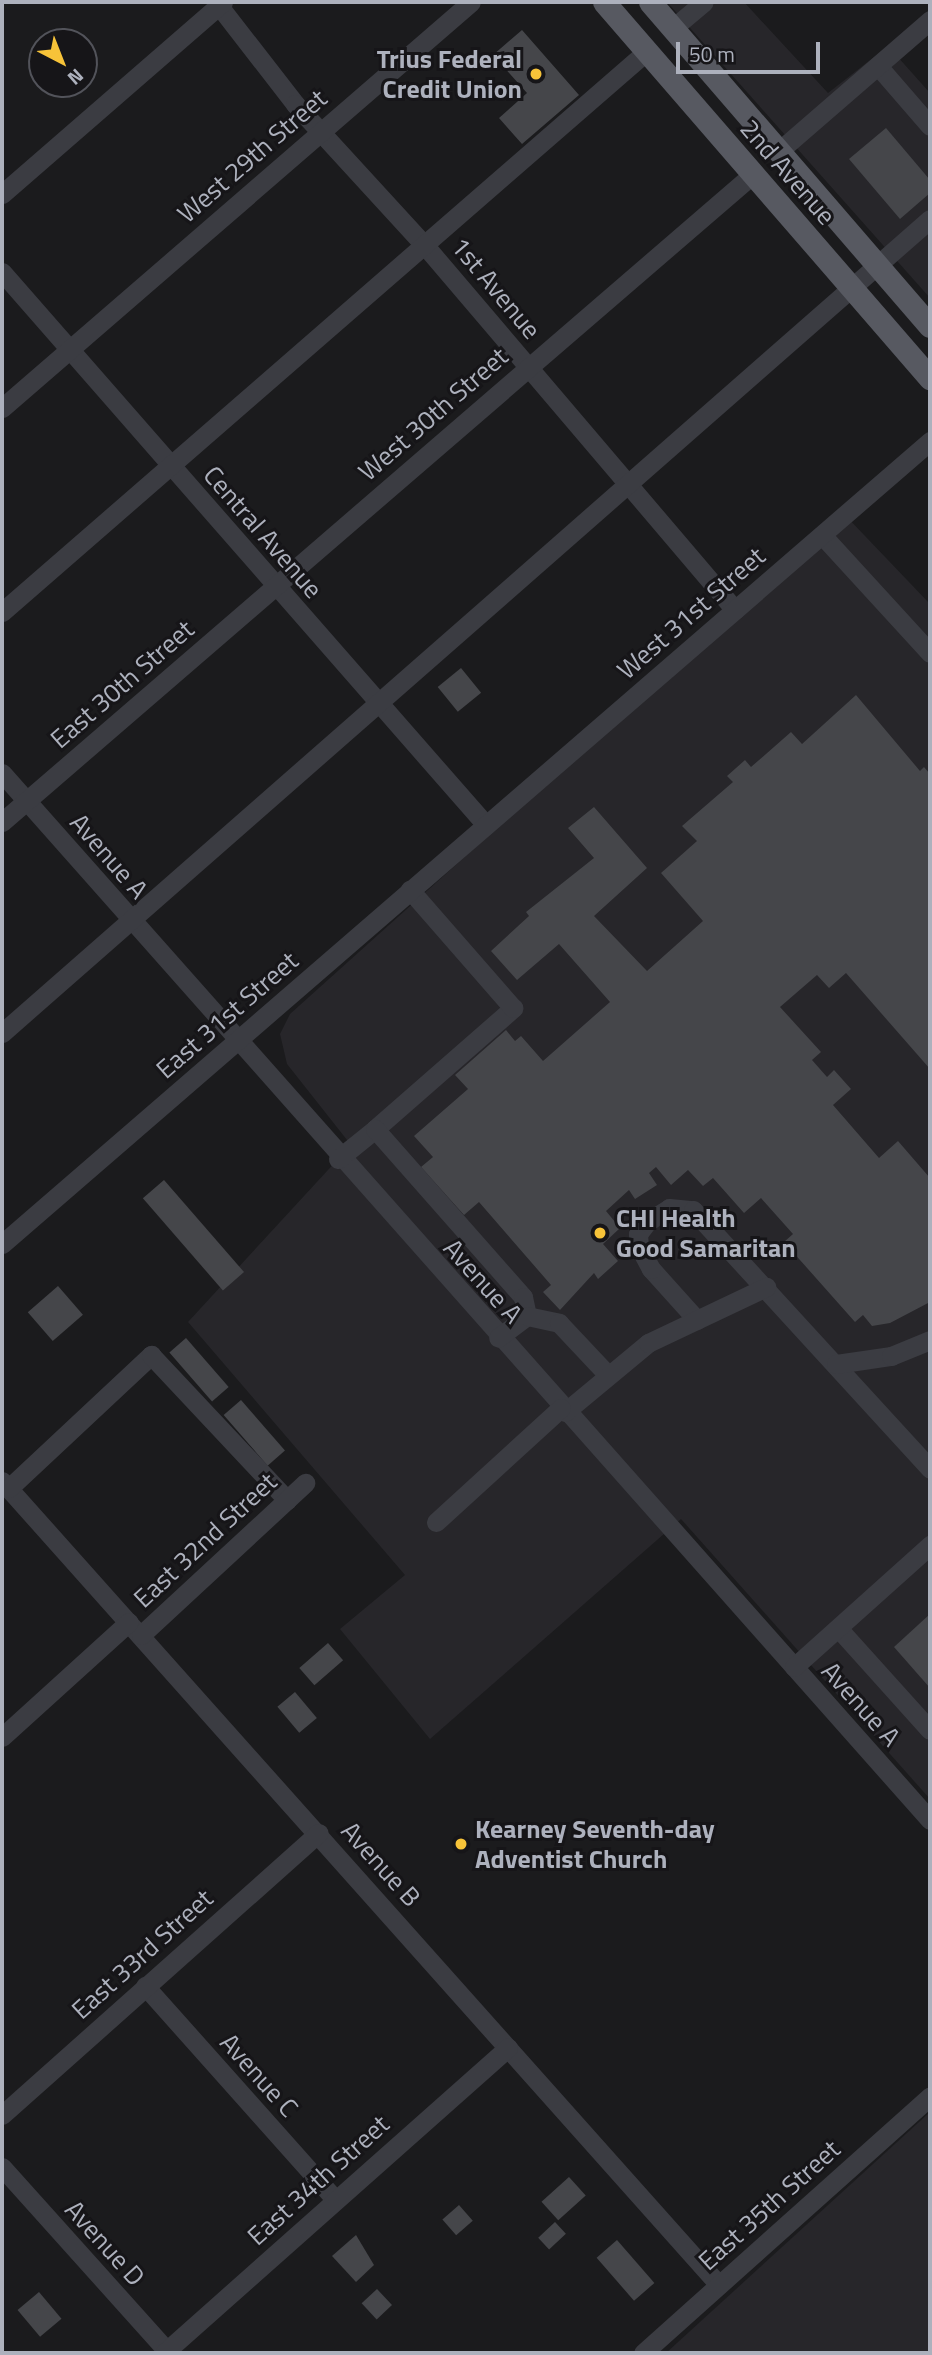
<!DOCTYPE html>
<html>
<head>
<meta charset="utf-8">
<style>
  body { margin:0 }
  #map { position:relative; width:932px; height:2355px; overflow:hidden; background:#1b1b1d; font-family:"Titillium Web",sans-serif }
  div>[style] { position:absolute }
  .built>* { inset:0; background:#27262a }
  .building>* { inset:0; background:#45464a; transform-origin:0 0 }
  .minor>* { height:19px; margin:-9.5px; padding:0 9.5px; transform-origin:9.5px; border-radius:9.5px; background:#3b3c42 }
  .major>* { height:23px; margin:-11.5px; padding:0 11.5px; transform-origin:11.5px; border-radius:11.5px; background:#575961 }
  .dots>* { width:19px; height:19px; translate:-50% -50%; box-sizing:border-box; border:4px solid #161518; border-radius:50% }
  span { translate:-50% -50%; white-space:nowrap; text-align:center; line-height:1.15; -webkit-text-stroke:6px #161518; paint-order:stroke }
  .poi-label { font-size:26px; color:#adb1bd; font-weight:700 }
  .right { translate:-100% -50%; text-align:right }
  .left { translate:0 -50%; text-align:left }
  .street-label { font-size:26px; color:#adb1bd }
  .frame { position:absolute; inset:0; border:4px solid #adb1bd; pointer-events:none }
  .north { position:absolute; left:28px; top:28px; width:70px; height:70px; box-sizing:border-box; background:#161518; border:2px solid #52535a; border-radius:50%; rotate:138deg; font-size:19px; font-weight:700; line-height:28px; text-align:center; color:#adb1bd }
  .north::after { content:''; display:block; margin:auto; width:24px; height:32px; background:#f7c339; clip-path:polygon(50% 0,100% 100%,50% 72%,0 100%) }
  .scale { position:absolute; left:676px; top:42px; width:144px; height:32px; box-sizing:border-box; border:4px solid #adb1bd; border-top:0; padding-left:9px; font-size:21px; line-height:24px; white-space:nowrap; color:#adb1bd; -webkit-text-stroke:5px #161518; paint-order:stroke }
</style>
</head>
<body>
<div id="map">
  <div class="built">
    <div style="clip-path:polygon(667px 2px,744px 2px,828px 93px,888px 46px,930px 93px,930px 298px)"></div>
    <div style="clip-path:polygon(845px 515px,930px 604px,930px 1799px,681px 1519px,430px 1739px,340px 1629px,405px 1575px,188px 1322px,351px 1145px,287px 1064px,280px 1034px,290px 1014px)"></div>
    <div style="clip-path:polygon(930px 2112px,930px 2353px,666px 2353px)"></div>
  </div>
  <div class="building">
    <div style="clip-path:polygon(522px 30px,579px 95px,522px 144px,499px 118px,527px 93px,493px 55px)"></div>
    <div style="clip-path:polygon(886px 128px,930px 180px,930px 193px,900px 219px,849px 159px)"></div>
    <div style="left:461px;top:668px;width:32px;height:30px;rotate:51deg"></div>
    <div style="clip-path:polygon(856px 695px,920px 771px,924px 767px,930px 774px,930px 1069px,846px 973px,829px 988px,817px 975px,780px 1007px,821px 1052px,812px 1060px,827px 1077px,834px 1070px,851px 1089px,833px 1105px,879px 1158px,898px 1141px,930px 1178px,930px 1302px,890px 1323px,872px 1326px,863px 1315px,855px 1322px,784px 1242px,793px 1234px,761px 1198px,744px 1213px,713px 1178px,703px 1186px,688px 1170px,671px 1185px,656px 1167px,649px 1173px,657px 1185px,635px 1199px,629px 1190px,606px 1211px,620px 1228px,603px 1244px,618px 1261px,598px 1279px,594px 1273px,560px 1310px,543px 1292px,551px 1285px,479px 1202px,464px 1215px,421px 1167px,433px 1157px,414px 1136px,468px 1089px,455px 1075px,506px 1030px,515px 1041px,521px 1036px,543px 1061px,610px 1002px,559px 944px,517px 980px,491px 951px,529px 916px,526px 912px,594px 858px,568px 828px,594px 807px,647px 868px,594px 916px,647px 971px,703px 921px,661px 873px,697px 841px,682px 826px,733px 782px,727px 776px,745px 760px,751px 767px,791px 732px,802px 744px)"></div>
    <div style="left:164px;top:1180px;width:122px;height:28px;rotate:49deg"></div>
    <div style="left:58px;top:1286px;width:38px;height:40px;rotate:49deg"></div>
    <div style="left:186px;top:1338px;width:65px;height:22px;rotate:49deg"></div>
    <div style="left:241px;top:1400px;width:67px;height:23px;rotate:49deg"></div>
    <div style="clip-path:polygon(930px 1614px,930px 1688px,894px 1647px)"></div>
    <div style="left:328px;top:1643px;width:23px;height:38px;rotate:49deg"></div>
    <div style="left:295px;top:1692px;width:34px;height:23px;rotate:50deg"></div>
    <div style="left:569px;top:2177px;width:25px;height:37px;rotate:48deg"></div>
    <div style="left:459px;top:2205px;width:21px;height:22px;rotate:49deg"></div>
    <div style="left:555px;top:2222px;width:16px;height:23px;rotate:47deg"></div>
    <div style="clip-path:polygon(356px 2235px,374px 2265px,356px 2282px,332px 2256px)"></div>
    <div style="left:617px;top:2240px;width:57px;height:27px;rotate:49deg"></div>
    <div style="left:377px;top:2289px;width:22px;height:21px;rotate:47deg"></div>
    <div style="left:39px;top:2292px;width:35px;height:28px;rotate:50deg"></div>
  </div>
  <div class="minor">
    <div style="left:216px;top:2px;width:129px;rotate:52.2deg"></div>
    <div style="left:295px;top:104px;width:195px;rotate:47.5deg"></div>
    <div style="left:427px;top:248px;width:475px;rotate:49.6deg"></div>
    <div style="left:673px;top:28px;width:40px;rotate:-40deg"></div>
    <div style="left:878px;top:66px;width:79px;rotate:49.1deg"></div>
    <div style="left:779px;top:151px;width:200px;rotate:-40.9deg"></div>
    <div style="left:2px;top:194px;width:293px;rotate:-41deg"></div>
    <div style="left:2px;top:272px;width:735px;rotate:48.81deg"></div>
    <div style="left:2px;top:408px;width:620px;rotate:-40.88deg"></div>
    <div style="left:822px;top:535px;width:160px;rotate:47.5deg"></div>
    <div style="left:2px;top:612px;width:855px;rotate:-41.02deg"></div>
    <div style="left:2px;top:773px;width:1399px;rotate:48.45deg"></div>
    <div style="left:2px;top:822px;width:992px;rotate:-40.79deg"></div>
    <div style="left:2px;top:1033px;width:1234px;rotate:-41.26deg"></div>
    <div style="left:375px;top:1129px;width:184px;rotate:-41.2deg"></div>
    <div style="left:513px;top:1008px;width:157px;rotate:-131.1deg"></div>
    <div style="left:338px;top:1159px;width:48px;rotate:-39deg"></div>
    <div style="left:375px;top:1129px;width:224px;rotate:48.6deg"></div>
    <div style="left:523px;top:1297px;width:19px;rotate:78deg"></div>
    <div style="left:527px;top:1316px;width:36px;rotate:143deg"></div>
    <div style="left:2px;top:1244px;width:1227px;rotate:-40.87deg"></div>
    <div style="left:527px;top:1316px;width:33px;rotate:12deg"></div>
    <div style="left:559px;top:1323px;width:71px;rotate:46.7deg"></div>
    <div style="left:697px;top:1320px;width:69px;rotate:-132deg"></div>
    <div style="left:651px;top:1269px;width:26px;rotate:-118deg"></div>
    <div style="left:639px;top:1246px;width:12px;rotate:-95deg"></div>
    <div style="left:638px;top:1234px;width:15px;rotate:-53deg"></div>
    <div style="left:647px;top:1222px;width:26px;rotate:-32deg"></div>
    <div style="left:669px;top:1208px;width:24px;rotate:5deg"></div>
    <div style="left:693px;top:1210px;width:351px;rotate:47.5deg"></div>
    <div style="left:836px;top:1364px;width:56px;rotate:-8.3deg"></div>
    <div style="left:891px;top:1356px;width:42px;rotate:-22.3deg"></div>
    <div style="left:565px;top:1412px;width:108px;rotate:-39.7deg"></div>
    <div style="left:648px;top:1343px;width:131px;rotate:-25.4deg"></div>
    <div style="left:2px;top:1481px;width:1077px;rotate:48.27deg"></div>
    <div style="left:9px;top:1488px;width:195px;rotate:-43.1deg"></div>
    <div style="left:151px;top:1355px;width:199px;rotate:46.8deg"></div>
    <div style="left:436px;top:1522px;width:169px;rotate:-42.4deg"></div>
    <div style="left:838px;top:1628px;width:137px;rotate:48deg"></div>
    <div style="left:141px;top:1635px;width:224px;rotate:-42.8deg"></div>
    <div style="left:794px;top:1667px;width:183px;rotate:-41.9deg"></div>
    <div style="left:2px;top:1737px;width:171px;rotate:-42.2deg"></div>
    <div style="left:145px;top:1986px;width:285px;rotate:48.3deg"></div>
    <div style="left:2px;top:2115px;width:424px;rotate:-41.7deg"></div>
    <div style="left:2px;top:2167px;width:250px;rotate:48.1deg"></div>
    <div style="left:164px;top:2353px;width:460px;rotate:-41.6deg"></div>
    <div style="left:643px;top:2353px;width:385px;rotate:-41.8deg"></div>
  </div>
  <div class="major">
    <div style="left:604px;top:2px;width:498px;rotate:49.1deg"></div>
    <div style="left:650px;top:2px;width:428px;rotate:49.2deg"></div>
  </div>
  <div class="dots">
    <div style="left:536px;top:74px;background:#f7c339"></div>
    <div style="left:600px;top:1233px;background:#f7c339"></div>
    <div style="left:461px;top:1844px;background:#f7c339"></div>
  </div>
  <div class="poi-label">
    <span class="right" style="left:522px;top:74px">Trius Federal<br>Credit Union</span>
    <span class="left" style="left:616px;top:1233px">CHI Health<br>Good Samaritan</span>
    <span class="left" style="left:475px;top:1844px">Kearney Seventh-day<br>Adventist Church</span>
  </div>
  <div class="street-label">
    <span style="left:252px;top:156px;rotate:-41deg">West 29th Street</span>
    <span style="left:788px;top:172px;rotate:49deg">2nd Avenue</span>
    <span style="left:496px;top:288px;rotate:50deg">1st Avenue</span>
    <span style="left:433px;top:414px;rotate:-41deg">West 30th Street</span>
    <span style="left:263px;top:532px;rotate:49deg">Central Avenue</span>
    <span style="left:691px;top:613px;rotate:-41deg">West 31st Street</span>
    <span style="left:122px;top:684px;rotate:-41deg">East 30th Street</span>
    <span style="left:109px;top:856px;rotate:49deg">Avenue A</span>
    <span style="left:227px;top:1015px;rotate:-41deg">East 31st Street</span>
    <span style="left:483px;top:1281px;rotate:48deg">Avenue A</span>
    <span style="left:205px;top:1540px;rotate:-43deg">East 32nd Street</span>
    <span style="left:861px;top:1704px;rotate:48deg">Avenue A</span>
    <span style="left:381px;top:1864px;rotate:48deg">Avenue B</span>
    <span style="left:142px;top:1954px;rotate:-42deg">East 33rd Street</span>
    <span style="left:259px;top:2075px;rotate:48deg">Avenue C</span>
    <span style="left:318px;top:2180px;rotate:-42deg">East 34th Street</span>
    <span style="left:769px;top:2205px;rotate:-42deg">East 35th Street</span>
    <span style="left:105px;top:2243px;rotate:48deg">Avenue D</span>
  </div>
  <div class="frame"></div>
  <div class="north">N</div>
  <div class="scale">50 m</div>
</div>
</body>
</html>
